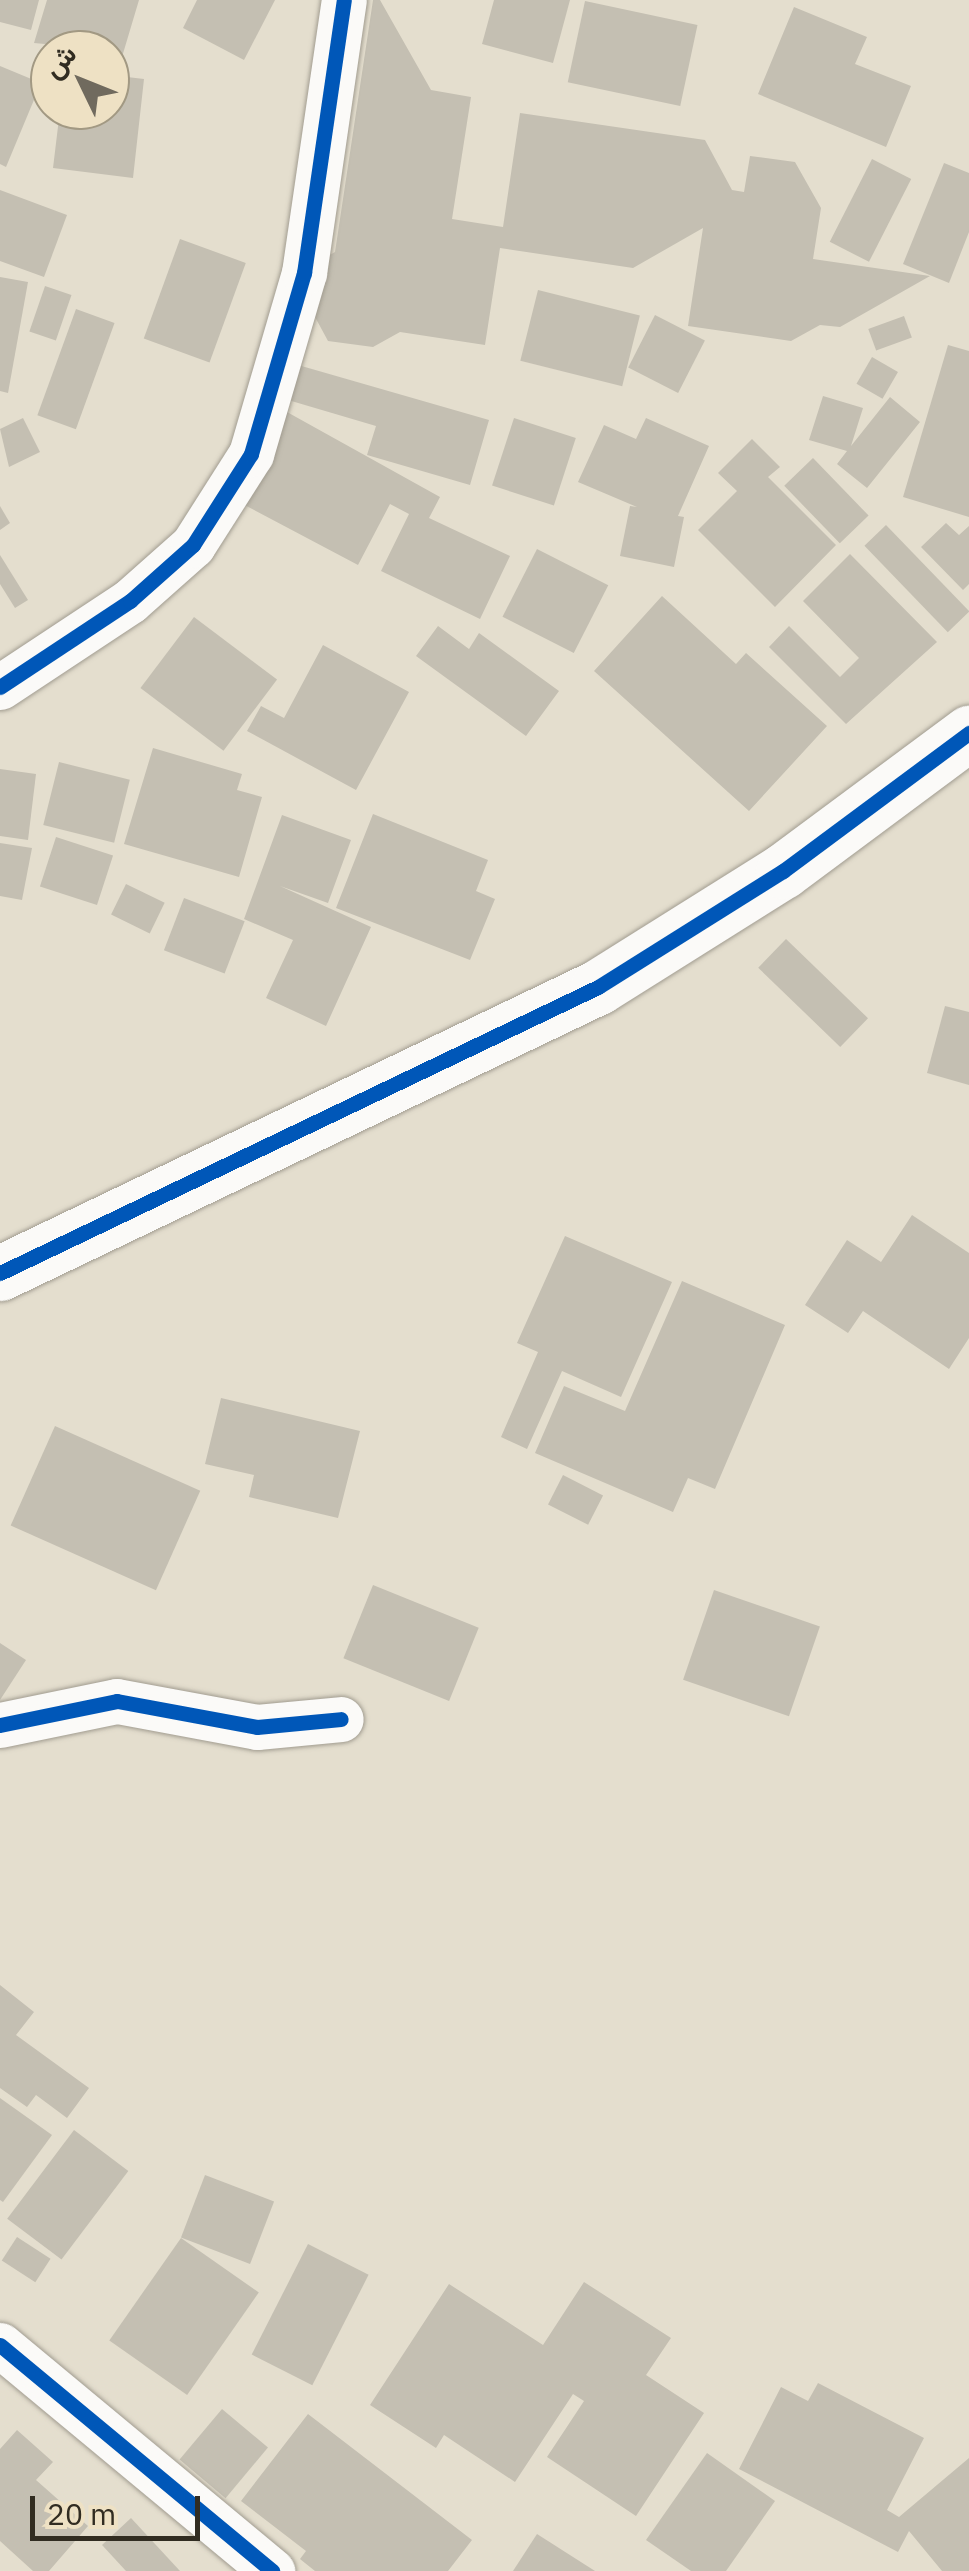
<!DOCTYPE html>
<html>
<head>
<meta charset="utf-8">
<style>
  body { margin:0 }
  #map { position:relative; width:969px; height:2571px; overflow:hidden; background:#e4dece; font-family:"IBM Plex Sans",Vazirmatn,sans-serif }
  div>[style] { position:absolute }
  .building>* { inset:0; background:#c4bfb2; transform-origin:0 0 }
  .roads { filter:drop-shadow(0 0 2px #a19c90) drop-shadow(0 0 2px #a19c90) }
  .street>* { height:45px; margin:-22.5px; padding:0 22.5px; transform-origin:22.5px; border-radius:22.5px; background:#fbfaf8 }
  .secondary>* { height:55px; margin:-27.5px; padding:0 27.5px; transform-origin:27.5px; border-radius:27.5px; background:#fbfaf8 }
  .cycleway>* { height:15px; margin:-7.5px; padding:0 7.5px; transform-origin:7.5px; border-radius:7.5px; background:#0057b8 }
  span { translate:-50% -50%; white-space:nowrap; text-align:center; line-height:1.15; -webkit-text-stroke:8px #eee1c4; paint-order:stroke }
  .north { position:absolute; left:30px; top:30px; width:100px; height:100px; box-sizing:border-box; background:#eee1c4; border:2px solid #a29983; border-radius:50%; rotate:313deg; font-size:28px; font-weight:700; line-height:40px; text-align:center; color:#312c21 }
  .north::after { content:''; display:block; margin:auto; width:35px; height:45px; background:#706a5e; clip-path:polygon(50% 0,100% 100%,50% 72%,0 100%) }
  .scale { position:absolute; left:30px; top:2496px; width:170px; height:45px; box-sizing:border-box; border:5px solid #312c21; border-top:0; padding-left:12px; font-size:30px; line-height:35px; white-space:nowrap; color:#312c21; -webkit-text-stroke:8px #eee1c4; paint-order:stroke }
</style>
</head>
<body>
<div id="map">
  <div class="building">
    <div style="clip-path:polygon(0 0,39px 0,31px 30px,0 22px)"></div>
    <div style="clip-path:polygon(47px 0,139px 0,119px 67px,110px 65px,110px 50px,34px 43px)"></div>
    <div style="clip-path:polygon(197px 0,275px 0,244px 60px,183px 28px)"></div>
    <div style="clip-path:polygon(373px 0,380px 0,431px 90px,471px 97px,452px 219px,503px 227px,520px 113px,705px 140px,732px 190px,744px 192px,750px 156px,795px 162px,821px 208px,813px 259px,930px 276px,840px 327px,820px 325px,791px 341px,688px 326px,703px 228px,633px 268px,500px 248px,485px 345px,400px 332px,373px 347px,328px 341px,301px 291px,304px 270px,335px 252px)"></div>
    <div style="clip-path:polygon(494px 0,570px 0,553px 63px,482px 44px)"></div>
    <div style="left:585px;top:1px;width:115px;height:83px;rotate:12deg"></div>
    <div style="clip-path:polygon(794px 7px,867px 37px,855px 64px,911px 86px,886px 147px,758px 94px)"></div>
    <div style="clip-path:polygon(0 66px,41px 83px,6px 167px,0 164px)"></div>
    <div style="clip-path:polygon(110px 75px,144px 79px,133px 178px,53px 168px,60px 110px,110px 110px)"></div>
    <div style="left:872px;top:159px;width:44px;height:93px;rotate:27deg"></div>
    <div style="clip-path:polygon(944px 163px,969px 173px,969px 232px,949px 283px,903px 264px)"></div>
    <div style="clip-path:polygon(0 190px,67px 215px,44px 277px,0 261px)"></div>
    <div style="left:180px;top:239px;width:70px;height:106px;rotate:20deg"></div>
    <div style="clip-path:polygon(0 277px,28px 282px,8px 393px,0 391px)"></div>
    <div style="left:45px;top:286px;width:28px;height:48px;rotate:19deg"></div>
    <div style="left:538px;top:290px;width:105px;height:73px;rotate:14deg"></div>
    <div style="left:76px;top:309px;width:41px;height:113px;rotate:20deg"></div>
    <div style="left:655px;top:315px;width:56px;height:59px;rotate:27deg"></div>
    <div style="left:904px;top:316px;width:23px;height:38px;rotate:70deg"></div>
    <div style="clip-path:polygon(948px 345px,969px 351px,969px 517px,903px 497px)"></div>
    <div style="left:872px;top:357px;width:30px;height:31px;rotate:30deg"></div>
    <div style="clip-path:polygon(298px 365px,489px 420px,470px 485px,367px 455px,376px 426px,288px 400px)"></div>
    <div style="clip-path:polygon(823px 396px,863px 408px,851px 446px,890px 397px,920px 422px,867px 488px,837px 464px,847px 451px,809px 440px)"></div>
    <div style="clip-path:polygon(287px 412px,440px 497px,429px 518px,510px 556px,480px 619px,381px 571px,409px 514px,390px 504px,358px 565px,239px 502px)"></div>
    <div style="clip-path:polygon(23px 418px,40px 452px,9px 467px,0 429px)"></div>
    <div style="left:514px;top:418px;width:65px;height:71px;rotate:18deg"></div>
    <div style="clip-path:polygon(646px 418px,709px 446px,678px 516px,684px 517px,674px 567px,620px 556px,630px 506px,637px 507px,578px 482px,604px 425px,636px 439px)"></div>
    <div style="clip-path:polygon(752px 439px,780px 467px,768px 477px,836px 545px,775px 607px,698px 530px,737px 491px,718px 473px)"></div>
    <div style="left:813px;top:458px;width:80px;height:40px;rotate:46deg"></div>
    <div style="clip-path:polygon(0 506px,10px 523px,0 530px)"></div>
    <div style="clip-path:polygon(946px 523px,959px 535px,969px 526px,969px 584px,963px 590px,921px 547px)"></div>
    <div style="left:886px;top:525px;width:120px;height:30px;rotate:46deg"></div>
    <div style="left:537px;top:549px;width:80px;height:76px;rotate:27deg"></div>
    <div style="clip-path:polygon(850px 554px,937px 642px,846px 724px,769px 647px,789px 626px,840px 677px,859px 658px,803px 601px)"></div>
    <div style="clip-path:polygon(0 555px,28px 600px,15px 608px,0 584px)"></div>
    <div style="clip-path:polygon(662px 596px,736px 664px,746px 653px,827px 726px,749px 811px,594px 671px)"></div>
    <div style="left:194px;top:617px;width:104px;height:89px;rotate:37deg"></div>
    <div style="clip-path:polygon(438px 626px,469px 649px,479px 633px,559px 691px,526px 736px,416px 656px)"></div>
    <div style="clip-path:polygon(323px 645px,409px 692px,356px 790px,247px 731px,261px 706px,284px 718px)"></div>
    <div style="clip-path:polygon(153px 748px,242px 774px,237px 790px,262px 797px,239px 877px,124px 844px)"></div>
    <div style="left:59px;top:762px;width:73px;height:65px;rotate:14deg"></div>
    <div style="clip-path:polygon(0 769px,36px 774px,28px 840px,0 836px)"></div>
    <div style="clip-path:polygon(373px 814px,488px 860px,476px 891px,495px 899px,470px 960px,336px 908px)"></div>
    <div style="clip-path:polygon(282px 815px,351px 840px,328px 903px,280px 886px,371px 927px,326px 1026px,266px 998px,293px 940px,244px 919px)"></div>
    <div style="left:56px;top:837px;width:60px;height:52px;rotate:18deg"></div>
    <div style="clip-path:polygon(0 843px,32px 848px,22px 900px,0 896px)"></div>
    <div style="left:126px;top:884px;width:43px;height:34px;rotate:26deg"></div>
    <div style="left:184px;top:898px;width:65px;height:56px;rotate:21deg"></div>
    <div style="left:786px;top:939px;width:114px;height:40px;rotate:44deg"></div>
    <div style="clip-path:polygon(945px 1006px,969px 1012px,969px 1085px,927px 1073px)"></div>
    <div style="clip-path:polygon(912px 1215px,969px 1253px,969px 1338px,949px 1369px,863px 1311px,848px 1333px,805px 1305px,847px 1240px,881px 1262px)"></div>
    <div style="clip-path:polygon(565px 1236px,672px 1282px,621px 1397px,562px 1371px,527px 1449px,501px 1437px,538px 1352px,517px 1343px)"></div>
    <div style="clip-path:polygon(682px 1281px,785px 1325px,715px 1489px,688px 1478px,673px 1512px,535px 1453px,564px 1386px,625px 1411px)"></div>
    <div style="clip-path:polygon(221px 1398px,360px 1431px,338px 1518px,249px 1497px,254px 1475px,205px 1464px)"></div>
    <div style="left:55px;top:1426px;width:159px;height:109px;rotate:24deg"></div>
    <div style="left:563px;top:1475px;width:45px;height:33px;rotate:27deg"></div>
    <div style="left:373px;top:1585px;width:114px;height:79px;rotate:22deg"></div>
    <div style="left:714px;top:1590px;width:112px;height:95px;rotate:19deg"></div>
    <div style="clip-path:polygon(0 1643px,26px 1660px,0 1700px)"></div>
    <div style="clip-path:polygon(0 1985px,34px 2012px,16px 2035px,89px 2088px,67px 2118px,36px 2095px,27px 2107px,0 2088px)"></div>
    <div style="clip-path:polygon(0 2098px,52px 2135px,3px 2202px,0 2200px)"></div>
    <div style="left:74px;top:2130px;width:68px;height:111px;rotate:37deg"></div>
    <div style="left:205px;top:2175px;width:74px;height:67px;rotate:21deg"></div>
    <div style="left:17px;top:2237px;width:40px;height:28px;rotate:33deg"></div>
    <div style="left:181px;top:2238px;width:95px;height:125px;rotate:35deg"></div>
    <div style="left:308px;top:2244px;width:68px;height:124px;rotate:27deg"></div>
    <div style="clip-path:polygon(584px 2282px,671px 2338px,646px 2375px,704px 2413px,636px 2516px,547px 2457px,584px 2401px,573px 2394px,515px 2482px,444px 2435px,436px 2448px,370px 2405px,449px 2284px,543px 2345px)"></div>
    <div style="clip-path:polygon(818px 2383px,924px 2438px,887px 2510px,899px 2517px,969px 2458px,969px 2571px,942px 2571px,909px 2531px,898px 2552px,739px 2469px,781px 2387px,808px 2401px)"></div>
    <div style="left:222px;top:2409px;width:60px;height:66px;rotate:40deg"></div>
    <div style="clip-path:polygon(308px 2414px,472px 2540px,448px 2571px,315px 2571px,300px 2559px,306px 2551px,241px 2501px)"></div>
    <div style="clip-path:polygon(17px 2430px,53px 2462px,36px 2480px,88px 2526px,49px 2571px,33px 2571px,0 2541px,0 2449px)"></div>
    <div style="clip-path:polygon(707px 2453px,775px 2501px,726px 2571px,691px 2571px,646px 2540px)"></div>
    <div style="clip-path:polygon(131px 2518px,180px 2571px,126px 2571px,102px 2545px)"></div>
    <div style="clip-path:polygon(537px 2534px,595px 2571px,513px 2571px)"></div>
  </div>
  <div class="roads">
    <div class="street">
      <div style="left:0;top:687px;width:156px;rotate:-33.5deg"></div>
      <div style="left:130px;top:601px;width:84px;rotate:-41.6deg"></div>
      <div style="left:193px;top:545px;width:108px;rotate:-57.5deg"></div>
      <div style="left:251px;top:454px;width:189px;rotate:-73.7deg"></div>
      <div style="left:304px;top:273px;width:276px;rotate:-81.7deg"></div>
      <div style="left:0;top:1725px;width:119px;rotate:-11.6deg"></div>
      <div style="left:117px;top:1701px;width:142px;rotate:10.5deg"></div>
      <div style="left:257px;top:1727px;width:84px;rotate:-5.4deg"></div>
      <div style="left:0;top:2345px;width:354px;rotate:39.7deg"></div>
    </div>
    <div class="secondary">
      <div style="left:0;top:1273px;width:663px;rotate:-25.56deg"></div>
      <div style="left:598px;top:987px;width:218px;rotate:-32.1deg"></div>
      <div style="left:783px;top:871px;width:232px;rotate:-36.6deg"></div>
    </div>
  </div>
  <div class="cycleway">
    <div style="left:0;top:687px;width:156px;rotate:-33.5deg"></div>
    <div style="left:130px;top:601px;width:84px;rotate:-41.6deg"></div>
    <div style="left:193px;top:545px;width:108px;rotate:-57.5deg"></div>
    <div style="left:251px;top:454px;width:189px;rotate:-73.7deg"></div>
    <div style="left:304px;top:273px;width:276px;rotate:-81.7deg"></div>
    <div style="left:0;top:1273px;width:663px;rotate:-25.56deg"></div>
    <div style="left:598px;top:987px;width:218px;rotate:-32.1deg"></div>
    <div style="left:783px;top:871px;width:232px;rotate:-36.6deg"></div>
    <div style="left:0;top:1725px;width:119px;rotate:-11.6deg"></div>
    <div style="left:117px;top:1701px;width:142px;rotate:10.5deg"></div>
    <div style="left:257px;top:1727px;width:84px;rotate:-5.4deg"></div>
    <div style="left:0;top:2345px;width:354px;rotate:39.7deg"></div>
  </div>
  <div class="north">ش</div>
  <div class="scale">20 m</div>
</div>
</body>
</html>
